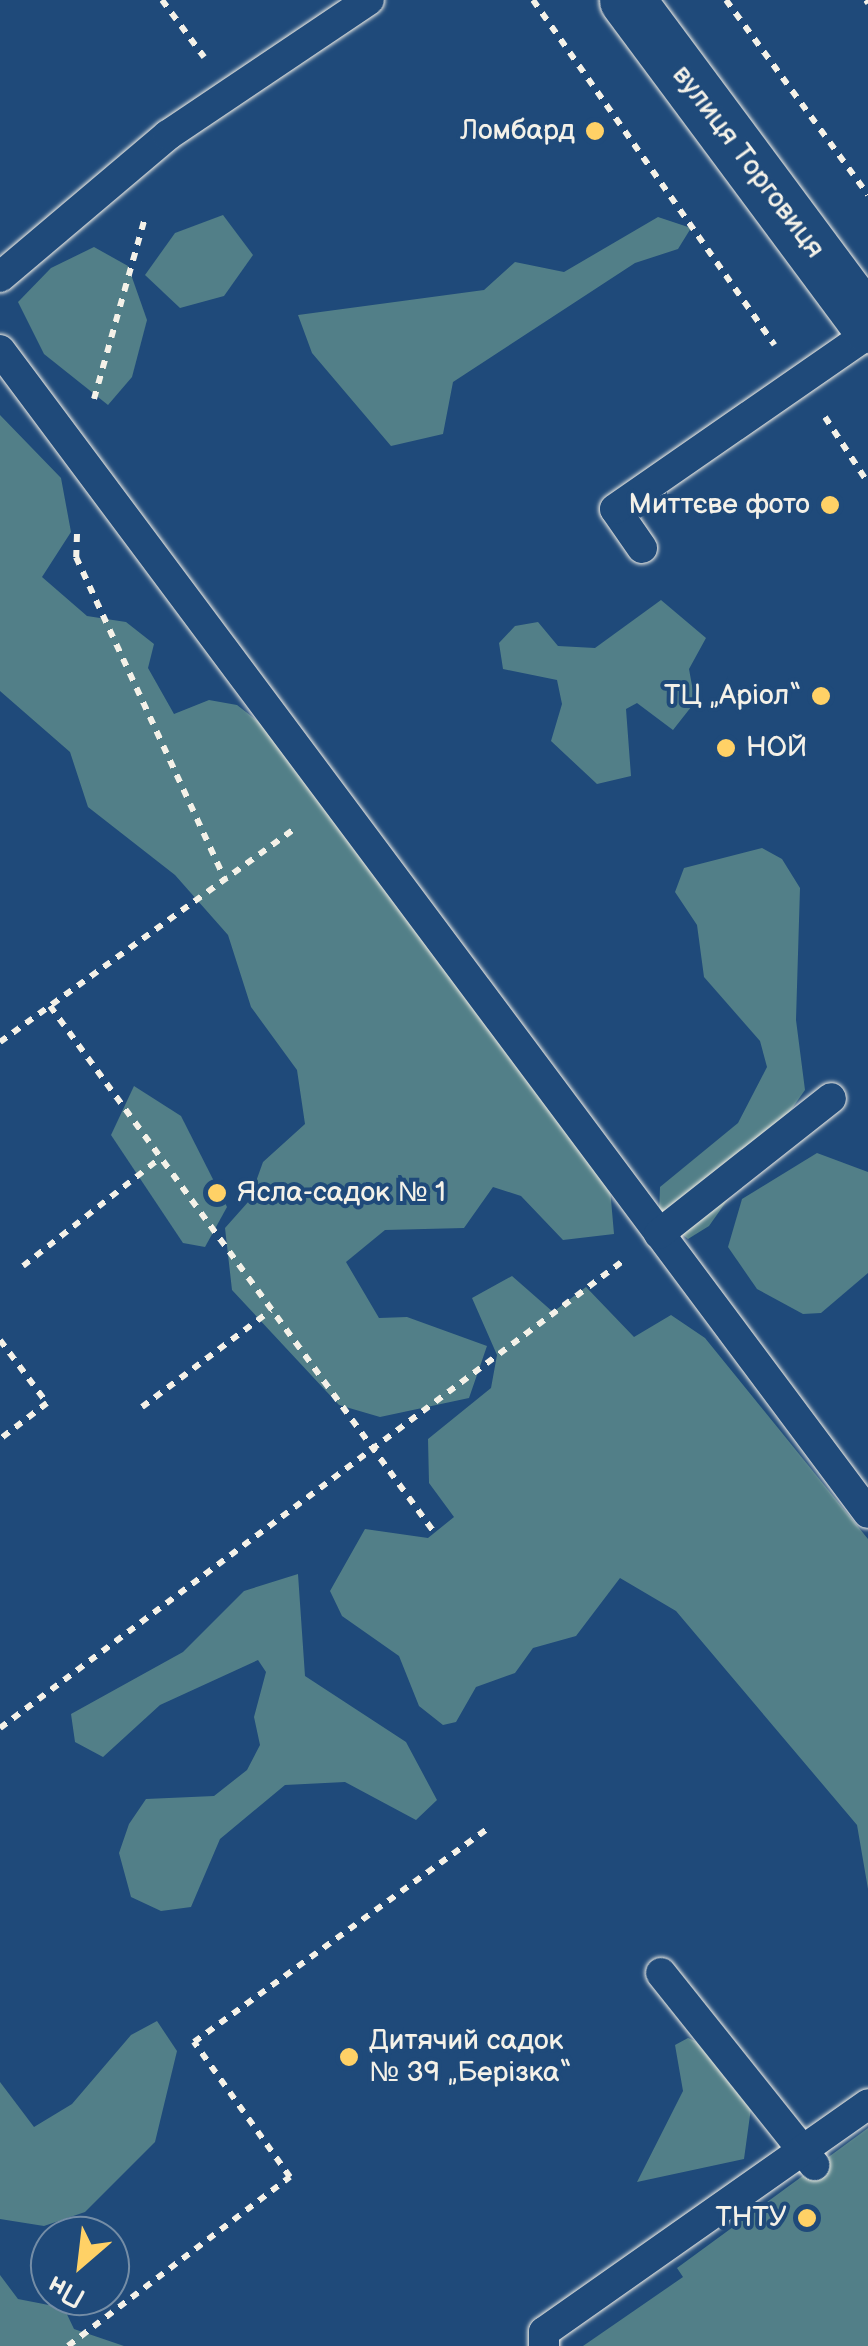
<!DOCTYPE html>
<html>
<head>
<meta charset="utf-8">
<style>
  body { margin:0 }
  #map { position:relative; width:868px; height:2346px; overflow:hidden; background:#1f4a7a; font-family:"Balsamiq Sans",sans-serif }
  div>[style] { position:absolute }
  .green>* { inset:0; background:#527f88 }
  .path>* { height:6px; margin-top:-3px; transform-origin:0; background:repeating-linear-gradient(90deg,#f4f1e8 0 8px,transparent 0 16px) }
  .roads { filter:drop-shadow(0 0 2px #f4f1e8) drop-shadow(0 0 2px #f4f1e8) }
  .service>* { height:30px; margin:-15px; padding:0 15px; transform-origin:15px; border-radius:15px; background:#1f4a7a }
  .secondary>* { height:55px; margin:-27.5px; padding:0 27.5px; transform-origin:27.5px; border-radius:27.5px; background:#1f4a7a }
  .dots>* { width:28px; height:28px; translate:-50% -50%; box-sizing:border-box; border:5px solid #1f4a7a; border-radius:50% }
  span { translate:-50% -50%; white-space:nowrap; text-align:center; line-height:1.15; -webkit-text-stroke:8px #1f4a7a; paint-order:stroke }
  .poi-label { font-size:28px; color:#f4f1e8 }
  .right { translate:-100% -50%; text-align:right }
  .left { translate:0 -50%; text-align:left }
  .street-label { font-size:28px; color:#f4f1e8 }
  .north { position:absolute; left:30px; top:2216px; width:100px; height:100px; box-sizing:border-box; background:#1f4a7a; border:2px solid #748da6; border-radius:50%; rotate:208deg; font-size:28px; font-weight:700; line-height:40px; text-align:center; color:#f4f1e8 }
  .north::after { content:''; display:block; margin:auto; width:35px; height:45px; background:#ffd166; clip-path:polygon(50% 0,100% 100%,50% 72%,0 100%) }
</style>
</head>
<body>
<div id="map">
  <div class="green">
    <div style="clip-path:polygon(223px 215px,253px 255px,224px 296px,180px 308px,145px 275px,175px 233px)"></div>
    <div style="clip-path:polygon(658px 217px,691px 228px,678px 249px,635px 263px,453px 382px,443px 434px,391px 446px,312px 353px,298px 315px,484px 290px,515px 262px,564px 272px)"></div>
    <div style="clip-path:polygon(94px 247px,128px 266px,147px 320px,132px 377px,108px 405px,44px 354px,18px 302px,51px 268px)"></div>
    <div style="clip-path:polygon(0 415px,61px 478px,71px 532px,42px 577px,87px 616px,126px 622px,154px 644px,148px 668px,174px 714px,209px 700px,237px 705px,277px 736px,610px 1188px,614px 1234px,563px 1240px,521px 1196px,493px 1187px,464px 1228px,385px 1230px,346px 1262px,379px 1318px,407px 1317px,487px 1346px,469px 1398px,380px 1417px,339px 1405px,232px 1290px,225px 1228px,249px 1201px,263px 1162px,305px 1124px,297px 1070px,251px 1007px,228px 935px,175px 875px,88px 807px,70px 752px,0 691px)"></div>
    <div style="clip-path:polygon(661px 600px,706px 638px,689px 669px,695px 702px,673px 730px,637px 703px,626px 709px,631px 776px,597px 784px,551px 741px,562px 704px,557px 680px,503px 669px,499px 643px,515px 626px,538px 622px,558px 646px,595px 648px)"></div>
    <div style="clip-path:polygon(762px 848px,782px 859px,800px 888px,796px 1020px,805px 1090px,709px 1226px,688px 1239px,659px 1214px,660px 1187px,738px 1123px,767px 1067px,760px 1041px,704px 977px,697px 925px,675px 892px,684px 868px)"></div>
    <div style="clip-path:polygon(134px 1086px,181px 1116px,227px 1207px,205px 1247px,183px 1243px,111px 1135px)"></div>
    <div style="clip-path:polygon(817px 1153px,868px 1172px,868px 1273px,821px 1313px,803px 1314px,757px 1289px,728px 1247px,742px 1199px)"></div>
    <div style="clip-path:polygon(512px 1276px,553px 1312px,586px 1287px,634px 1337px,671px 1315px,705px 1338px,868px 1539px,868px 1889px,857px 1825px,676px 1611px,620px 1578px,576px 1636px,533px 1648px,515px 1673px,476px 1687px,456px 1722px,443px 1725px,419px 1706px,399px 1656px,342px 1616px,330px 1591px,365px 1529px,428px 1538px,454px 1517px,429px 1483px,428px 1439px,491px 1388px,497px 1355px,472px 1298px)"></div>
    <div style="clip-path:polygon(298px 1574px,305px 1676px,406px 1742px,437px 1800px,416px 1820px,345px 1782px,285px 1785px,220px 1839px,191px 1907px,161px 1911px,131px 1897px,119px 1853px,129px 1824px,146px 1799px,214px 1796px,247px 1770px,260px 1745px,254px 1717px,266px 1672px,258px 1660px,160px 1705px,103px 1757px,75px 1742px,71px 1714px,183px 1652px,244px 1591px)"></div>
    <div style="clip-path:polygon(157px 2021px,177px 2051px,155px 2142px,85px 2212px,44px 2226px,0 2219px,0 2082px,34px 2127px,72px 2104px,131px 2035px)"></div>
    <div style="clip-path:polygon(688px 2038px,737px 2059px,755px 2079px,744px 2159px,637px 2182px,683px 2091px,675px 2045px)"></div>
    <div style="clip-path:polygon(868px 2128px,868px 2346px,583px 2346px,683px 2277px,677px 2268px)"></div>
    <div style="clip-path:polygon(0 2275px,18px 2299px,64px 2308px,74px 2329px,124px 2346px,0 2346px)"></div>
  </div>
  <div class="path">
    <div style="left:162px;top:0;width:71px;rotate:53.6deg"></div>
    <div style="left:533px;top:0;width:421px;rotate:55deg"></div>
    <div style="left:726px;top:0;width:241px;rotate:53.9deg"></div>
    <div style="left:866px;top:0;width:4px;rotate:56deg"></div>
    <div style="left:94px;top:399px;width:188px;rotate:-74.3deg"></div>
    <div style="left:825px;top:417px;width:79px;rotate:56.9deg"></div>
    <div style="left:77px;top:534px;width:23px;rotate:92deg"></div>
    <div style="left:76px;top:557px;width:356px;rotate:65.2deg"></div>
    <div style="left:50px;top:1006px;width:651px;rotate:53.87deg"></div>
    <div style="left:0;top:1042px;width:367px;rotate:-35.9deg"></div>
    <div style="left:23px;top:1266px;width:173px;rotate:-38.2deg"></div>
    <div style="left:0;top:1340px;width:79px;rotate:53.3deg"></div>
    <div style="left:47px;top:1403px;width:59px;rotate:142.5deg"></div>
    <div style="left:142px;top:1407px;width:161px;rotate:-36.9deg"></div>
    <div style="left:0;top:1728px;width:779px;rotate:-36.86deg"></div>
    <div style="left:68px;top:2346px;width:279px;rotate:-37.3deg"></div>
    <div style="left:290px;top:2177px;width:166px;rotate:-125.4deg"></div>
    <div style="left:194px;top:2042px;width:364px;rotate:-36deg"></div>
  </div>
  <div class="roads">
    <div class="service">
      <div style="left:0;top:277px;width:220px;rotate:-40.2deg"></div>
      <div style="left:168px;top:135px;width:242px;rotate:-33.9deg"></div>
      <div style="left:0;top:350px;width:1451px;rotate:53.26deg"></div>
      <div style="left:642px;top:548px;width:47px;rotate:-124.7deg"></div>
      <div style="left:615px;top:509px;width:308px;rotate:-34.7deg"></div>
      <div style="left:659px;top:1234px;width:219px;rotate:-38.3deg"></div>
      <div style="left:661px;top:1973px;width:246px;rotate:51.4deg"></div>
      <div style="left:544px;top:2346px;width:14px;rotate:-90deg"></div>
      <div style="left:544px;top:2332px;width:396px;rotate:-35.1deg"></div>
    </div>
    <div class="secondary">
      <div style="left:627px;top:0;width:405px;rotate:53.4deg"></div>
    </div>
  </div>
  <div class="dots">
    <div style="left:595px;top:131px;background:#ffd166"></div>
    <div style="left:830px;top:505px;background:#ffd166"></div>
    <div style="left:821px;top:696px;background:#ffd166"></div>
    <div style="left:726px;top:748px;background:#ffd166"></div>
    <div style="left:217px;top:1193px;background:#ffd166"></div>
    <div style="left:349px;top:2057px;background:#ffd166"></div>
    <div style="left:807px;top:2218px;background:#ffd166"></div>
  </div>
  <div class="poi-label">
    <span class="right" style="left:575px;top:131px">Ломбард</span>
    <span class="right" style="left:810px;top:505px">Миттєве фото</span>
    <span class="right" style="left:801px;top:696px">ТЦ „Аріол“</span>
    <span class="left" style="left:746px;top:748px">НОЙ</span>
    <span class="left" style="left:237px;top:1193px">Ясла-садок № 1</span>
    <span class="left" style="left:369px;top:2057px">Дитячий садок<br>№ 39 „Берізка“</span>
    <span class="right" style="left:787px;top:2218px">ТНТУ</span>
  </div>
  <div class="street-label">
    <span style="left:748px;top:162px;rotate:53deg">вулиця Торговиця</span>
  </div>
  <div class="north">Пн</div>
</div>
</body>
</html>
